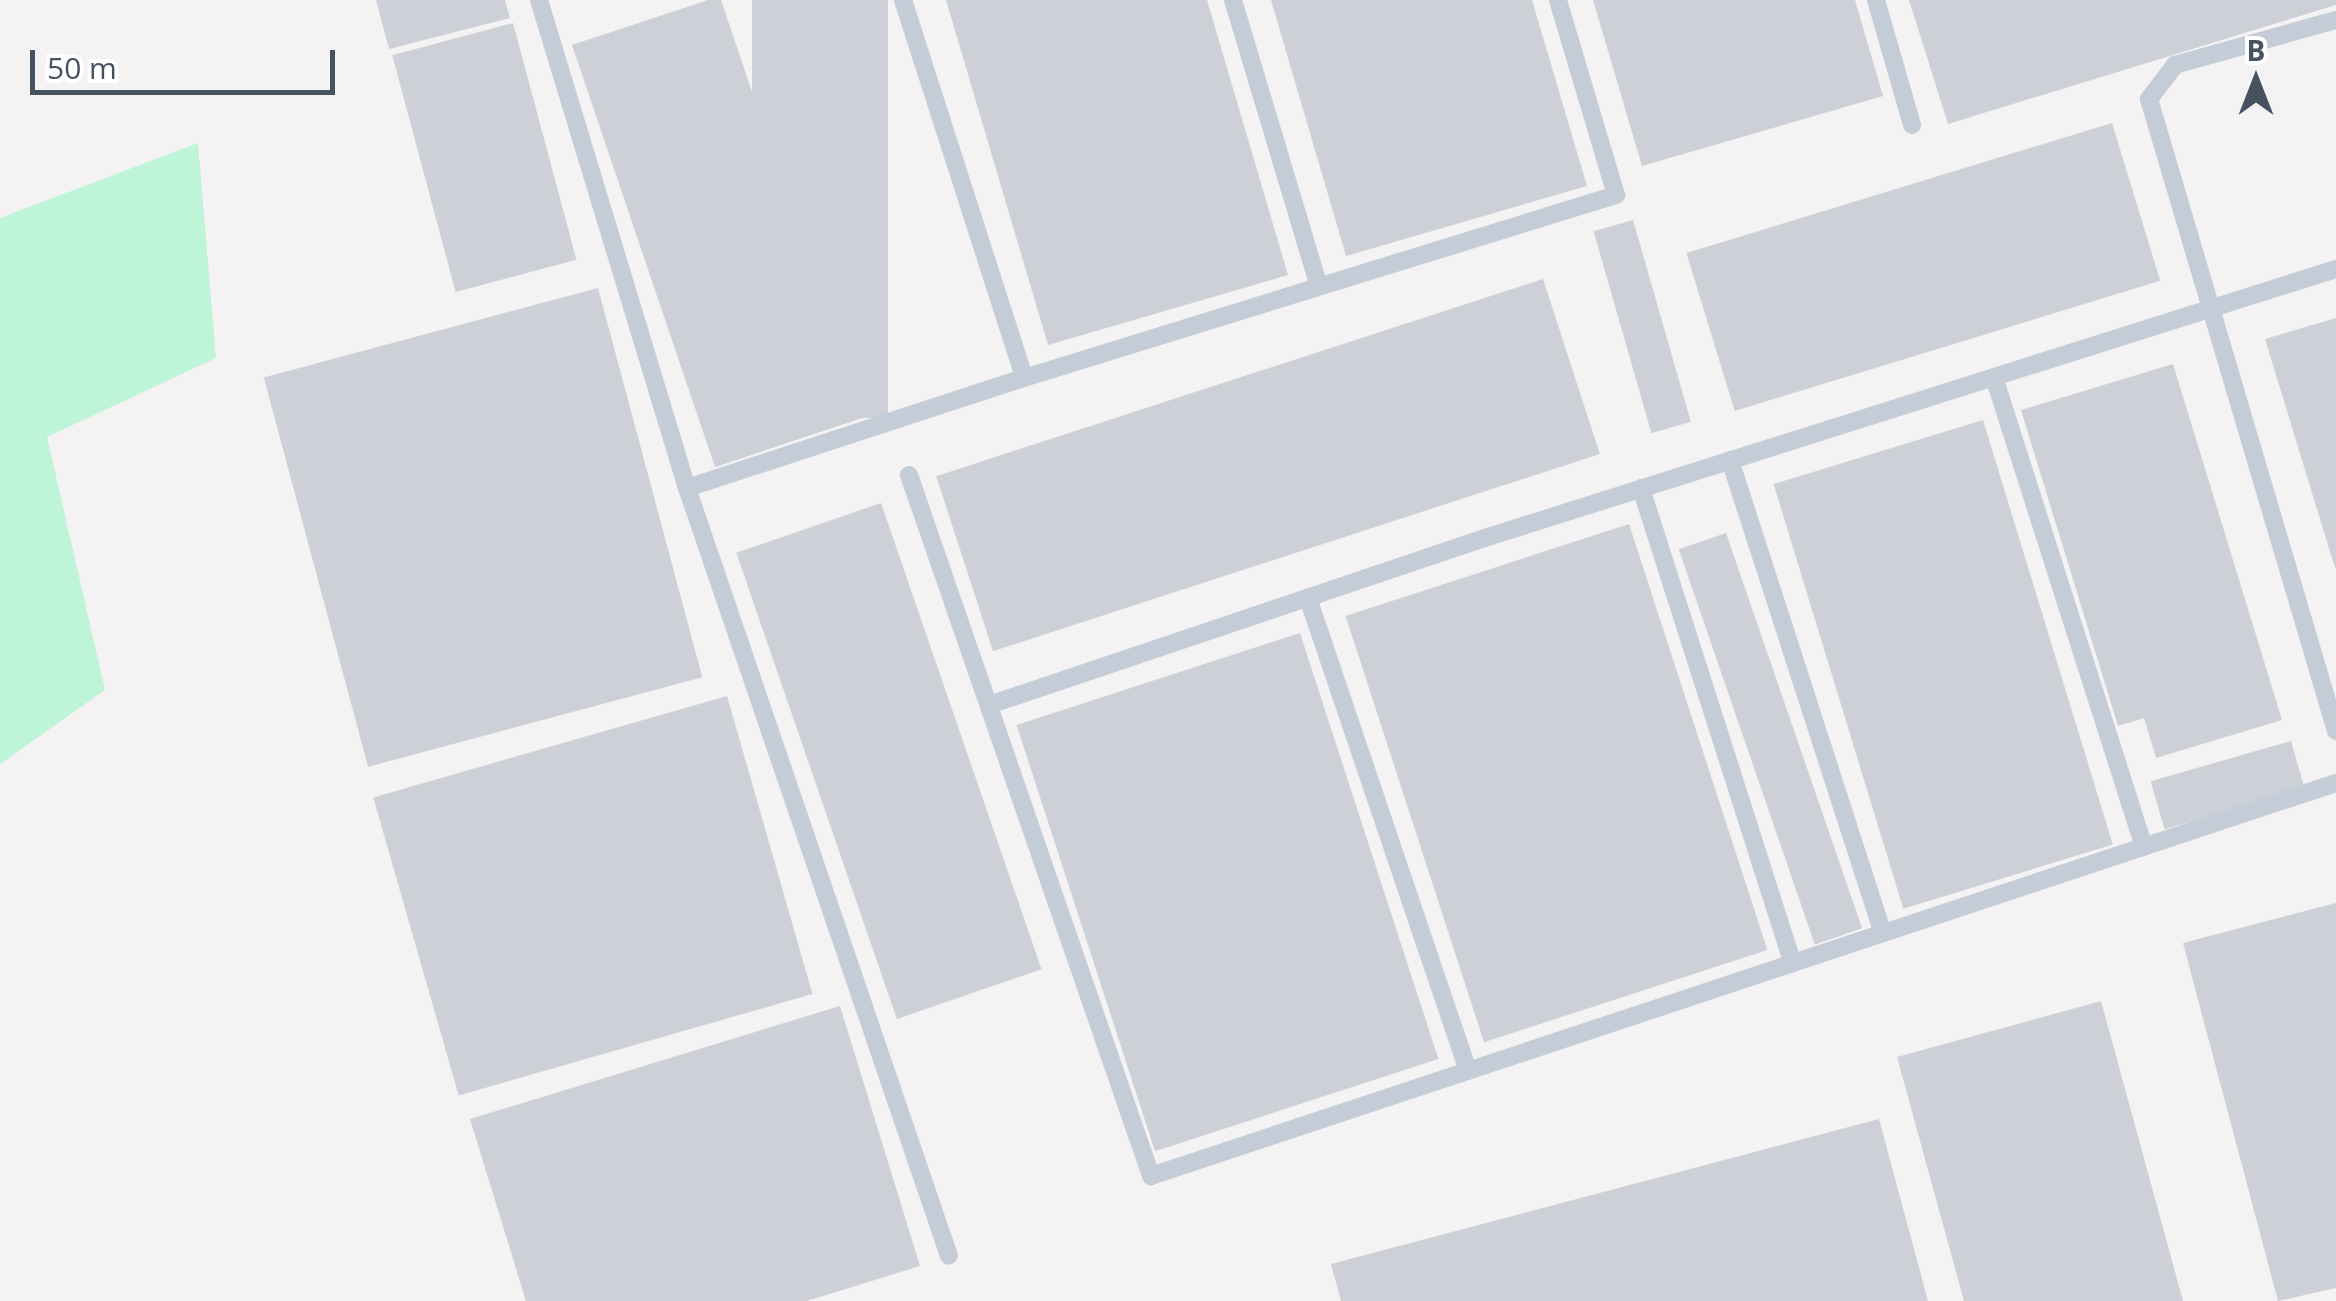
<!DOCTYPE html>
<html>
<head>
<meta charset="utf-8">
<style>
  body { margin:0 }
  #map { position:relative; width:2336px; height:1301px; overflow:hidden; background:#f4f2f2; font-family:"Open Sans",sans-serif }
  div>[style] { position:absolute }
  .green>* { inset:0; background:#bef4d8 }
  .building>* { inset:0; background:#cdd0d6; transform-origin:0 0 }
  .service>* { height:18px; margin:-9px; padding:0 9px; transform-origin:9px; border-radius:9px; background:#c4ccd7 }
  span { translate:-50% -50%; white-space:nowrap; text-align:center; line-height:1.15; -webkit-text-stroke:10px #fff; paint-order:stroke }
  .north { position:absolute; left:2206px; top:30px; width:100px; height:100px; -webkit-text-stroke:8px #fff; paint-order:stroke; rotate:0deg; font-size:28px; font-weight:700; line-height:40px; text-align:center; color:#475261 }
  .north::after { content:''; display:block; margin:auto; width:35px; height:45px; background:#475261; clip-path:polygon(50% 0,100% 100%,50% 72%,0 100%) }
  .scale { position:absolute; left:30px; top:50px; width:305px; height:45px; box-sizing:border-box; border:5px solid #475261; border-top:0; padding-left:12px; font-size:30px; line-height:35px; white-space:nowrap; color:#475261; -webkit-text-stroke:8px #fff; paint-order:stroke }
</style>
</head>
<body>
<div id="map">
  <div class="green">
    <div style="clip-path:polygon(198px 143px,216px 358px,47px 437px,105px 690px,0 764px,0 218px)"></div>
  </div>
  <div class="building">
    <div style="clip-path:polygon(376px 0,505px 0,510px 18px,389px 49px)"></div>
    <div style="clip-path:polygon(708px 0,721px 0,862px 418px,715px 467px,572px 45px)"></div>
    <div style="left:752px;top:0;width:136px;height:418px"></div>
    <div style="clip-path:polygon(946px 0,1207px 0,1288px 275px,1048px 345px)"></div>
    <div style="clip-path:polygon(1271px 0,1532px 0,1587px 186px,1346px 256px)"></div>
    <div style="clip-path:polygon(1593px 0,1855px 0,1883px 96px,1642px 166px)"></div>
    <div style="clip-path:polygon(1909px 0,2336px 0,2336px 5px,1948px 124px)"></div>
    <div style="left:513px;top:23px;width:245px;height:125px;rotate:75deg"></div>
    <div style="left:2112px;top:123px;width:165px;height:445px;rotate:73deg"></div>
    <div style="left:1633px;top:220px;width:210px;height:41px;rotate:74deg"></div>
    <div style="left:1543px;top:279px;width:184px;height:638px;rotate:72deg"></div>
    <div style="left:598px;top:288px;width:403px;height:346px;rotate:75deg"></div>
    <div style="clip-path:polygon(2336px 318px,2336px 567px,2335px 568px,2265px 339px)"></div>
    <div style="clip-path:polygon(2173px 364px,2282px 720px,2156px 758px,2144px 718px,2118px 726px,2021px 410px)"></div>
    <div style="left:1983px;top:420px;width:444px;height:219px;rotate:73deg"></div>
    <div style="left:881px;top:503px;width:493px;height:153px;rotate:71deg"></div>
    <div style="left:1629px;top:524px;width:448px;height:298px;rotate:72deg"></div>
    <div style="left:1726px;top:533px;width:418px;height:50px;rotate:71deg"></div>
    <div style="left:1300px;top:633px;width:448px;height:298px;rotate:72deg"></div>
    <div style="left:727px;top:696px;width:310px;height:368px;rotate:74deg"></div>
    <div style="left:2291px;top:741px;width:50px;height:146px;rotate:74deg"></div>
    <div style="clip-path:polygon(2336px 903px,2336px 1288px,2278px 1301px,2183px 943px)"></div>
    <div style="clip-path:polygon(2101px 1001px,2183px 1301px,1964px 1301px,1897px 1057px)"></div>
    <div style="clip-path:polygon(840px 1006px,920px 1266px,807px 1301px,526px 1301px,470px 1119px)"></div>
    <div style="clip-path:polygon(1879px 1119px,1928px 1301px,1341px 1301px,1331px 1264px)"></div>
  </div>
  <div class="service">
    <div style="left:539px;top:0;width:510px;rotate:73.13deg"></div>
    <div style="left:687px;top:488px;width:811px;rotate:71.16deg"></div>
    <div style="left:903px;top:0;width:397px;rotate:72.2deg"></div>
    <div style="left:1024px;top:378px;width:620px;rotate:-17.18deg"></div>
    <div style="left:1616px;top:195px;width:203px;rotate:-106.6deg"></div>
    <div style="left:1233px;top:0;width:299px;rotate:73.3deg"></div>
    <div style="left:1876px;top:0;width:130px;rotate:73.9deg"></div>
    <div style="left:2336px;top:20px;width:167px;rotate:164.4deg"></div>
    <div style="left:2175px;top:65px;width:43px;rotate:127.4deg"></div>
    <div style="left:2149px;top:99px;width:659px;rotate:73.52deg"></div>
    <div style="left:1994px;top:377px;width:493px;rotate:72.3deg"></div>
    <div style="left:1730px;top:460px;width:497px;rotate:72.1deg"></div>
    <div style="left:909px;top:475px;width:742px;rotate:70.95deg"></div>
    <div style="left:1151px;top:1176px;width:1248px;rotate:-18.35deg"></div>
    <div style="left:687px;top:488px;width:354px;rotate:-18.1deg"></div>
    <div style="left:1641px;top:488px;width:499px;rotate:72.3deg"></div>
    <div style="left:1308px;top:598px;width:499px;rotate:71.3deg"></div>
    <div style="left:989px;top:705px;width:527px;rotate:-18.61deg"></div>
    <div style="left:1488px;top:537px;width:889px;rotate:-17.54deg"></div>
  </div>
  <div class="north">B</div>
  <div class="scale">50 m</div>
</div>
</body>
</html>
